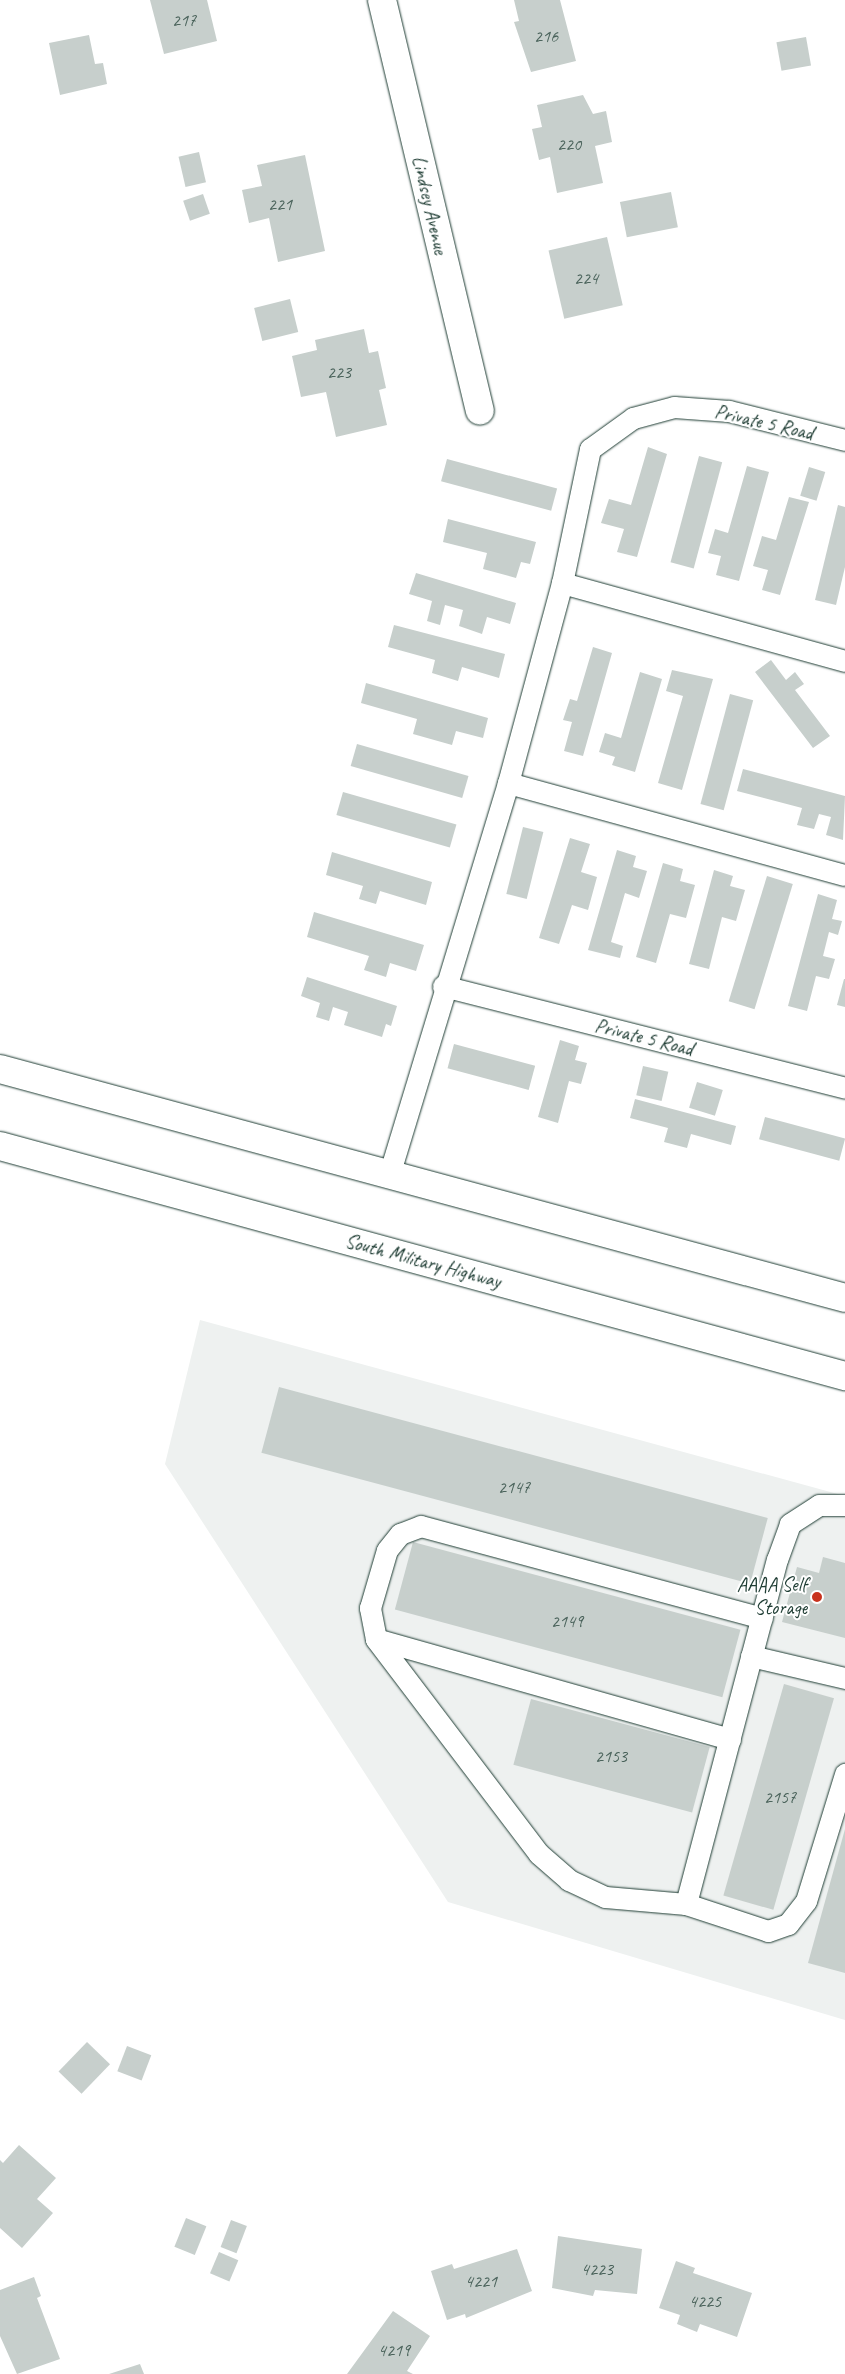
<!DOCTYPE html>
<html>
<head>
<meta charset="utf-8">
<style>
  body { margin:0 }
  #map { position:relative; width:845px; height:2374px; overflow:hidden; background:#fff; font-family:Caveat,sans-serif }
  div>[style] { position:absolute }
  .built>* { inset:0; background:#eef1f0 }
  .building>* { inset:0; background:#c7cfcc; transform-origin:0 0 }
  .roads { filter:drop-shadow(0 0 1px #1f3d34) drop-shadow(0 0 1px #1f3d34) }
  .service>* { height:21px; margin:-10.5px; padding:0 10.5px; transform-origin:10.5px; border-radius:10.5px; background:#fff }
  .minor>* { height:28px; margin:-14px; padding:0 14px; transform-origin:14px; border-radius:14px; background:#fff }
  .primary>* { height:28px; margin:-14px; padding:0 14px; transform-origin:14px; border-radius:14px; background:#fff }
  .dots>* { width:14px; height:14px; translate:-50% -50%; box-sizing:border-box; border:2px solid #fff; border-radius:50% }
  span { translate:-50% -50%; white-space:nowrap; text-align:center; line-height:1.15; -webkit-text-stroke:4px #fff; paint-order:stroke }
  .number-label { font-size:18px; color:#49625a }
  .number-label span { -webkit-text-stroke-width:0 }
  .street-label { font-size:20px; color:#1f3d34 }
  .poi-label { font-size:20px; color:#1f3d34 }
  .right { translate:-100% -50%; text-align:right }
</style>
</head>
<body>
<div id="map">
  <div class="built">
    <div style="clip-path:polygon(200px 1320px,845px 1496px,845px 2020px,448px 1902px,165px 1464px)"></div>
  </div>
  <div class="building">
    <div style="clip-path:polygon(150px 0,207px 0,217px 41px,164px 54px)"></div>
    <div style="clip-path:polygon(514px 0,560px 0,576px 61px,531px 72px,514px 22px,519px 21px)"></div>
    <div style="clip-path:polygon(89px 35px,95px 64px,103px 63px,107px 84px,60px 95px,49px 43px)"></div>
    <div style="left:806px;top:37px;width:29px;height:30px;rotate:80deg"></div>
    <div style="clip-path:polygon(583px 95px,593px 114px,606px 111px,612px 142px,595px 146px,603px 183px,557px 193px,550px 157px,539px 160px,532px 129px,542px 127px,537px 105px)"></div>
    <div style="left:199px;top:152px;width:31px;height:21px;rotate:77deg"></div>
    <div style="clip-path:polygon(305px 155px,325px 251px,278px 262px,269px 218px,249px 223px,242px 190px,262px 186px,257px 165px)"></div>
    <div style="left:671px;top:192px;width:36px;height:52px;rotate:79deg"></div>
    <div style="left:203px;top:194px;width:21px;height:21px;rotate:71deg"></div>
    <div style="left:607px;top:237px;width:70px;height:60px;rotate:77deg"></div>
    <div style="left:290px;top:299px;width:34px;height:37px;rotate:76deg"></div>
    <div style="clip-path:polygon(364px 329px,369px 353px,378px 351px,386px 388px,379px 390px,387px 425px,336px 437px,326px 392px,301px 397px,292px 356px,317px 350px,315px 340px)"></div>
    <div style="clip-path:polygon(648px 447px,667px 454px,637px 557px,617px 552px,624px 529px,601px 523px,609px 499px,631px 505px)"></div>
    <div style="left:699px;top:456px;width:24px;height:110px;rotate:15deg"></div>
    <div style="left:447px;top:459px;width:114px;height:23px;rotate:15deg"></div>
    <div style="clip-path:polygon(747px 466px,769px 472px,739px 581px,716px 575px,721px 556px,708px 553px,715px 529px,728px 533px)"></div>
    <div style="left:809px;top:467px;width:17px;height:30px;rotate:17deg"></div>
    <div style="clip-path:polygon(789px 497px,809px 502px,780px 595px,762px 590px,768px 570px,753px 566px,762px 536px,776px 540px)"></div>
    <div style="clip-path:polygon(838px 505px,845px 507px,845px 567px,836px 605px,815px 600px)"></div>
    <div style="clip-path:polygon(448px 519px,536px 542px,530px 564px,521px 562px,516px 578px,483px 569px,487px 553px,443px 542px)"></div>
    <div style="clip-path:polygon(416px 573px,516px 603px,510px 624px,487px 617px,482px 634px,459px 626px,463px 610px,445px 605px,440px 625px,427px 621px,432px 601px,409px 594px)"></div>
    <div style="clip-path:polygon(394px 625px,505px 654px,499px 678px,462px 667px,458px 681px,432px 673px,435px 660px,388px 647px)"></div>
    <div style="clip-path:polygon(593px 647px,612px 653px,583px 756px,564px 751px,572px 722px,563px 720px,570px 699px,577px 701px)"></div>
    <div style="clip-path:polygon(771px 660px,786px 680px,795px 672px,804px 684px,795px 690px,830px 736px,813px 748px,755px 672px)"></div>
    <div style="clip-path:polygon(672px 670px,713px 679px,682px 790px,658px 783px,683px 696px,666px 691px)"></div>
    <div style="clip-path:polygon(640px 672px,662px 679px,635px 772px,612px 765px,615px 757px,599px 752px,605px 733px,621px 738px)"></div>
    <div style="clip-path:polygon(366px 683px,488px 718px,483px 738px,456px 731px,452px 745px,413px 734px,417px 719px,361px 703px)"></div>
    <div style="left:730px;top:694px;width:24px;height:114px;rotate:15deg"></div>
    <div style="left:357px;top:744px;width:116px;height:23px;rotate:16deg"></div>
    <div style="clip-path:polygon(743px 769px,845px 796px,843px 840px,826px 835px,831px 817px,819px 814px,814px 829px,797px 825px,802px 808px,737px 791px)"></div>
    <div style="left:343px;top:792px;width:118px;height:24px;rotate:16deg"></div>
    <div style="left:523px;top:827px;width:21px;height:69px;rotate:14deg"></div>
    <div style="clip-path:polygon(570px 838px,590px 844px,581px 872px,597px 877px,588px 910px,572px 905px,559px 944px,539px 938px)"></div>
    <div style="clip-path:polygon(617px 850px,636px 856px,633px 867px,647px 871px,639px 898px,625px 893px,611px 942px,623px 946px,620px 958px,588px 950px)"></div>
    <div style="clip-path:polygon(332px 852px,432px 882px,426px 905px,380px 891px,376px 904px,359px 899px,363px 886px,326px 875px)"></div>
    <div style="clip-path:polygon(663px 863px,683px 869px,680px 881px,695px 885px,686px 918px,670px 914px,656px 963px,636px 957px)"></div>
    <div style="clip-path:polygon(714px 870px,733px 876px,730px 886px,745px 890px,736px 921px,722px 917px,709px 969px,689px 964px)"></div>
    <div style="left:767px;top:876px;width:27px;height:131px;rotate:17deg"></div>
    <div style="clip-path:polygon(818px 894px,837px 900px,832px 919px,842px 921px,838px 935px,829px 932px,823px 956px,835px 959px,829px 979px,816px 976px,807px 1011px,788px 1006px)"></div>
    <div style="clip-path:polygon(314px 912px,424px 945px,416px 971px,390px 963px,386px 977px,364px 970px,369px 956px,307px 937px)"></div>
    <div style="clip-path:polygon(307px 977px,397px 1006px,391px 1026px,386px 1024px,382px 1037px,344px 1025px,348px 1012px,333px 1007px,329px 1021px,316px 1017px,320px 1003px,301px 996px)"></div>
    <div style="clip-path:polygon(844px 979px,845px 979px,845px 1007px,837px 1005px)"></div>
    <div style="clip-path:polygon(560px 1040px,579px 1046px,575px 1060px,587px 1063px,581px 1084px,569px 1081px,558px 1123px,538px 1117px)"></div>
    <div style="left:454px;top:1044px;width:84px;height:25px;rotate:15deg"></div>
    <div style="left:643px;top:1066px;width:26px;height:30px;rotate:13deg"></div>
    <div style="left:697px;top:1082px;width:27px;height:27px;rotate:17deg"></div>
    <div style="clip-path:polygon(635px 1099px,736px 1126px,731px 1145px,691px 1134px,687px 1148px,664px 1142px,668px 1128px,630px 1118px)"></div>
    <div style="left:765px;top:1117px;width:83px;height:23px;rotate:15deg"></div>
    <div style="left:279px;top:1387px;width:506px;height:68px;rotate:15deg"></div>
    <div style="left:413px;top:1542px;width:339px;height:70px;rotate:15deg"></div>
    <div style="clip-path:polygon(823px 1557px,845px 1563px,845px 1638px,782px 1622px,797px 1567px,819px 1573px)"></div>
    <div style="left:784px;top:1684px;width:52px;height:220px;rotate:16deg"></div>
    <div style="left:531px;top:1699px;width:185px;height:68px;rotate:15deg"></div>
    <div style="clip-path:polygon(845px 1829px,845px 1973px,808px 1963px)"></div>
    <div style="left:87px;top:2042px;width:32px;height:41px;rotate:44deg"></div>
    <div style="left:127px;top:2046px;width:26px;height:27px;rotate:21deg"></div>
    <div style="clip-path:polygon(19px 2145px,56px 2178px,37px 2199px,53px 2213px,22px 2248px,0 2228px,0 2160px,3px 2163px)"></div>
    <div style="left:186px;top:2218px;width:22px;height:31px;rotate:22deg"></div>
    <div style="left:231px;top:2220px;width:17px;height:29px;rotate:21deg"></div>
    <div style="clip-path:polygon(558px 2236px,642px 2249px,637px 2294px,595px 2290px,593px 2296px,552px 2288px)"></div>
    <div style="clip-path:polygon(517px 2249px,532px 2291px,466px 2318px,465px 2314px,447px 2320px,431px 2271px,452px 2264px,454px 2269px)"></div>
    <div style="left:219px;top:2252px;width:21px;height:23px;rotate:23deg"></div>
    <div style="clip-path:polygon(676px 2261px,695px 2268px,693px 2273px,752px 2293px,737px 2337px,700px 2324px,697px 2332px,677px 2324px,680px 2315px,659px 2308px)"></div>
    <div style="clip-path:polygon(34px 2277px,41px 2296px,37px 2298px,60px 2359px,17px 2374px,0 2336px,0 2290px)"></div>
    <div style="clip-path:polygon(393px 2311px,430px 2336px,407px 2371px,413px 2374px,347px 2374px)"></div>
    <div style="clip-path:polygon(140px 2364px,144px 2374px,109px 2374px)"></div>
  </div>
  <div class="roads">
    <div class="service">
      <div style="left:562px;top:583px;width:294px;rotate:15.4deg"></div>
      <div style="left:508px;top:783px;width:349px;rotate:15.3deg"></div>
      <div style="left:443px;top:986px;width:415px;rotate:14.2deg"></div>
      <div style="left:389px;top:1175px;width:410px;rotate:-73.1deg"></div>
      <div style="left:508px;top:783px;width:207px;rotate:-74.9deg"></div>
      <div style="left:562px;top:583px;width:137px;rotate:-78.2deg"></div>
      <div style="left:590px;top:449px;width:53px;rotate:-35.8deg"></div>
      <div style="left:633px;top:418px;width:42px;rotate:-15deg"></div>
      <div style="left:674px;top:407px;width:55px;rotate:4.2deg"></div>
      <div style="left:729px;top:411px;width:120px;rotate:14deg"></div>
      <div style="left:845px;top:1505px;width:26px;rotate:180deg"></div>
      <div style="left:819px;top:1505px;width:35px;rotate:147deg"></div>
      <div style="left:790px;top:1524px;width:37px;rotate:110deg"></div>
      <div style="left:777px;top:1559px;width:357px;rotate:104.8deg"></div>
      <div style="left:686px;top:1904px;width:86px;rotate:18.2deg"></div>
      <div style="left:768px;top:1931px;width:21px;rotate:-19deg"></div>
      <div style="left:788px;top:1924px;width:29px;rotate:-52deg"></div>
      <div style="left:806px;top:1901px;width:133px;rotate:-72.9deg"></div>
      <div style="left:376px;top:1639px;width:368px;rotate:15.8deg"></div>
      <div style="left:751px;top:1656px;width:97px;rotate:13.2deg"></div>
      <div style="left:686px;top:1904px;width:81px;rotate:-175.1deg"></div>
      <div style="left:605px;top:1897px;width:40px;rotate:-155deg"></div>
      <div style="left:569px;top:1880px;width:40px;rotate:-139deg"></div>
      <div style="left:539px;top:1854px;width:270px;rotate:-127.2deg"></div>
      <div style="left:376px;top:1639px;width:32px;rotate:-101deg"></div>
      <div style="left:370px;top:1608px;width:60px;rotate:-73.7deg"></div>
      <div style="left:387px;top:1550px;width:21px;rotate:-51deg"></div>
      <div style="left:400px;top:1534px;width:22px;rotate:-21deg"></div>
      <div style="left:421px;top:1526px;width:353px;rotate:15.1deg"></div>
    </div>
    <div class="minor">
      <div style="left:382px;top:0;width:422px;rotate:76.6deg"></div>
    </div>
    <div class="primary">
      <div style="left:0;top:1069px;width:875px;rotate:15.16deg"></div>
      <div style="left:0;top:1146px;width:876px;rotate:15.23deg"></div>
    </div>
  </div>
  <div class="dots">
    <div style="left:817px;top:1597px;background:#c8321e"></div>
  </div>
  <div class="number-label">
    <span style="left:184px;top:20px">217</span>
    <span style="left:546px;top:36px">216</span>
    <span style="left:569px;top:144px">220</span>
    <span style="left:280px;top:204px">221</span>
    <span style="left:586px;top:278px">224</span>
    <span style="left:339px;top:372px">223</span>
    <span style="left:514px;top:1487px">2147</span>
    <span style="left:567px;top:1621px">2149</span>
    <span style="left:611px;top:1756px">2153</span>
    <span style="left:780px;top:1797px">2157</span>
    <span style="left:597px;top:2269px">4223</span>
    <span style="left:481px;top:2281px">4221</span>
    <span style="left:705px;top:2301px">4225</span>
    <span style="left:394px;top:2350px">4219</span>
  </div>
  <div class="street-label">
    <span style="left:430px;top:205px;rotate:77deg">Lindsey Avenue</span>
    <span style="left:764px;top:422px;rotate:13deg">Private 5 Road</span>
    <span style="left:644px;top:1037px;rotate:14deg">Private 5 Road</span>
    <span style="left:423px;top:1261px;rotate:15deg">South Military Highway</span>
  </div>
  <div class="poi-label">
    <span class="right" style="left:807px;top:1596px">AAAA Self<br>Storage</span>
  </div>
</div>
</body>
</html>
